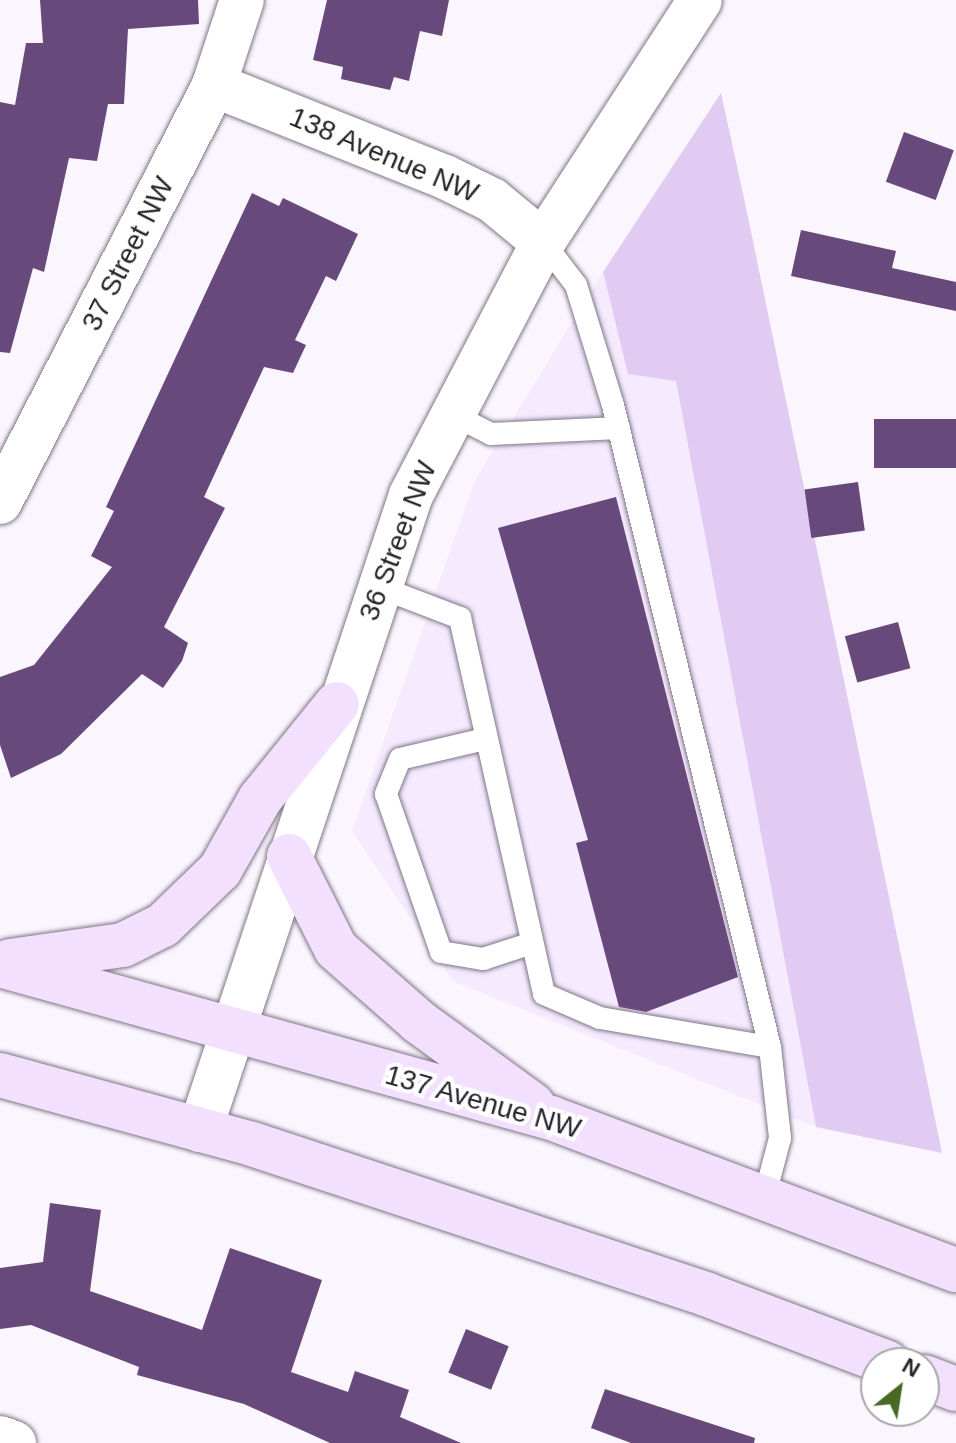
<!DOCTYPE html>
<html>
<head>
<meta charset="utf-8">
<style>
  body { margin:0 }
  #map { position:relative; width:956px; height:1443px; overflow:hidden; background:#fbf6fe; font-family:Helvetica,sans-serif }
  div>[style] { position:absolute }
  .built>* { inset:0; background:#f5eafe }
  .green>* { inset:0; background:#e2cbf3 }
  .building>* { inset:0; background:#68497c; transform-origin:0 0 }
  .roads { filter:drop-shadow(0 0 2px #7f7686) drop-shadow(0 0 2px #7f7686) }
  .service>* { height:22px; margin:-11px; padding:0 11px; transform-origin:11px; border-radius:11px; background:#fff }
  .minor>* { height:44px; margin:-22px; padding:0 22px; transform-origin:22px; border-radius:22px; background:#fff }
  .tertiary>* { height:44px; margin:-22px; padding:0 22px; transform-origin:22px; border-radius:22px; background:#fff }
  .secondary>* { height:44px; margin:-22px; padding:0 22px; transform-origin:22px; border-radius:22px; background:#f3e0ff }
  span { translate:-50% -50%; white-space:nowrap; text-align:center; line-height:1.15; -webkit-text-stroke:8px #fff; paint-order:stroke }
  .street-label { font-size:28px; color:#28242b }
  .north { position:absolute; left:860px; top:1347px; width:80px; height:80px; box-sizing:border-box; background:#fff; border:2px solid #a9a7aa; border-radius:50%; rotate:30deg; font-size:22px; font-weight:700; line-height:32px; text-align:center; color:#28242b }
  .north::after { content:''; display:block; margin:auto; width:28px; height:36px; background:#486b23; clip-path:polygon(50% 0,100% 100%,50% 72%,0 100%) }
</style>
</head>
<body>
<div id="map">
  <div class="built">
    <div style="clip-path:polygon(603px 272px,628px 374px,676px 380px,816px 1127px,453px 981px,352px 831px,475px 480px)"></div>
  </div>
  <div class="green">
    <div style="clip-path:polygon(721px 93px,744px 198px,942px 1153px,816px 1127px,676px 381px,628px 374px,603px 272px)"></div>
  </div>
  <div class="building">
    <div style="clip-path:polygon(40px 0,198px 0,199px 24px,128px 29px,124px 104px,108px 104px,97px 161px,69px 158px,44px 272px,33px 268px,10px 353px,0 352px,0 102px,15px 105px,26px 43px,43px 43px)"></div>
    <div style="clip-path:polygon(327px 0,449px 0,442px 36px,420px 31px,409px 81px,394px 77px,390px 90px,341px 79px,343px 67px,313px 60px)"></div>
    <div style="left:904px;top:132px;width:53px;height:53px;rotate:20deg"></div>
    <div style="clip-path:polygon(252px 193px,279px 206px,283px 198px,358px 234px,336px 281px,326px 276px,295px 340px,306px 345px,293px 373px,264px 367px,204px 497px,225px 508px,164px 627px,188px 643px,182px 661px,163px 688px,142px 674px,61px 754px,11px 778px,0 745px,0 677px,34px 665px,112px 567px,91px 556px,114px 511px,106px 507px)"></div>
    <div style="clip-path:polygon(801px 230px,896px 251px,892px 268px,956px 282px,956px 311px,791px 276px)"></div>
    <div style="left:956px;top:419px;width:49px;height:82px;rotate:90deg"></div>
    <div style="left:858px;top:482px;width:49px;height:54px;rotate:82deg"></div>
    <div style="clip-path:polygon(616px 497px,738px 977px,646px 1012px,619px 1007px,576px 843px,588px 840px,498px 528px)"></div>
    <div style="left:898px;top:622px;width:48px;height:55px;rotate:75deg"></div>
    <div style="clip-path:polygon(50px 1203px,101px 1210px,90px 1291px,202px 1330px,230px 1248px,322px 1280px,291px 1372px,348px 1392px,355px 1371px,409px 1390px,400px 1417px,461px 1443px,330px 1443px,244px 1404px,137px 1375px,139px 1367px,31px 1325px,0 1329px,0 1268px,43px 1262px)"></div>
    <div style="left:466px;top:1329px;width:46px;height:47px;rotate:22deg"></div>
    <div style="clip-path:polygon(605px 1389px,755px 1438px,754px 1443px,631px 1443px,591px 1428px)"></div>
  </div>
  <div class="roads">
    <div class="service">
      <div style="left:543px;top:242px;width:54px;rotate:52.5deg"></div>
      <div style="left:576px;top:285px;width:126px;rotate:72.9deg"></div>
      <div style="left:613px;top:405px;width:661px;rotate:76.26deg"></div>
      <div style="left:450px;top:413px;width:46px;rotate:27.1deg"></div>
      <div style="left:491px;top:434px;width:128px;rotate:-2.7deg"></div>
      <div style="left:379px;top:587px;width:87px;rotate:20.9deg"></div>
      <div style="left:460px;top:618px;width:385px;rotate:77.4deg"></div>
      <div style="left:544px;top:994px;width:61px;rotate:23.2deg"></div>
      <div style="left:600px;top:1018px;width:172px;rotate:9.7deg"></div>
      <div style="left:770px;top:1047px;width:92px;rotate:83.7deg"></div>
      <div style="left:780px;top:1138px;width:59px;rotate:104.7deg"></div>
      <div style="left:485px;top:739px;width:87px;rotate:166.8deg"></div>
      <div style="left:400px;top:759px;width:38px;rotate:112deg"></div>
      <div style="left:386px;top:794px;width:167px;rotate:70.8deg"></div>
      <div style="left:441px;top:952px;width:43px;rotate:9.5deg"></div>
      <div style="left:483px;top:959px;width:52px;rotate:-18.1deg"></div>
    </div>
    <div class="minor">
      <div style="left:214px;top:85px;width:249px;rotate:21.7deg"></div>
      <div style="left:445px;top:177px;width:52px;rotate:26.1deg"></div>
      <div style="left:492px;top:200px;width:66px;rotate:39.5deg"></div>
      <div style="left:0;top:502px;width:469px;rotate:-62.8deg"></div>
      <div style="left:214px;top:85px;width:89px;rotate:-71.8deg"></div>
      <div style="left:0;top:1438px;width:15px;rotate:20deg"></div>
    </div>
    <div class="tertiary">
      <div style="left:200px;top:1130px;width:669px;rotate:-71.62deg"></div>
      <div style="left:411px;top:495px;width:285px;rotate:-62.4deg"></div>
      <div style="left:543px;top:242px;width:288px;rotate:-57deg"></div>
    </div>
    <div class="secondary">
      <div style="left:289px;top:856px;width:104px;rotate:63.2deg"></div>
      <div style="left:336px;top:949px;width:111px;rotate:41.3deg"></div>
      <div style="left:419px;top:1022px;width:141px;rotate:36.1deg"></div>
      <div style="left:10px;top:961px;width:114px;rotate:-8.1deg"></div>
      <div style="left:123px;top:945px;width:45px;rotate:-26.6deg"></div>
      <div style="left:163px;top:925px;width:79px;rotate:-44deg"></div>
      <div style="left:220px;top:870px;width:81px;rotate:-60.6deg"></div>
      <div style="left:260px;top:799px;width:122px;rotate:-51deg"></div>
      <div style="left:0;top:965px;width:572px;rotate:15.52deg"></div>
      <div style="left:551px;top:1118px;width:433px;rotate:20.6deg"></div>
      <div style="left:0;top:1075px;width:261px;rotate:15.3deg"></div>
      <div style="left:252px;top:1144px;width:480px;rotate:18.3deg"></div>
      <div style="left:708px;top:1295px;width:192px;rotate:20.7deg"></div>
      <div style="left:924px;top:1377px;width:34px;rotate:21deg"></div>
    </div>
  </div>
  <div class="street-label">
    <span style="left:384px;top:155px;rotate:23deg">138 Avenue NW</span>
    <span style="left:128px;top:254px;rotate:-63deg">37 Street NW</span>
    <span style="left:398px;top:541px;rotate:-69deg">36 Street NW</span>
    <span style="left:483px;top:1102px;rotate:16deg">137 Avenue NW</span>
  </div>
  <div class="north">N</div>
</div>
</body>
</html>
